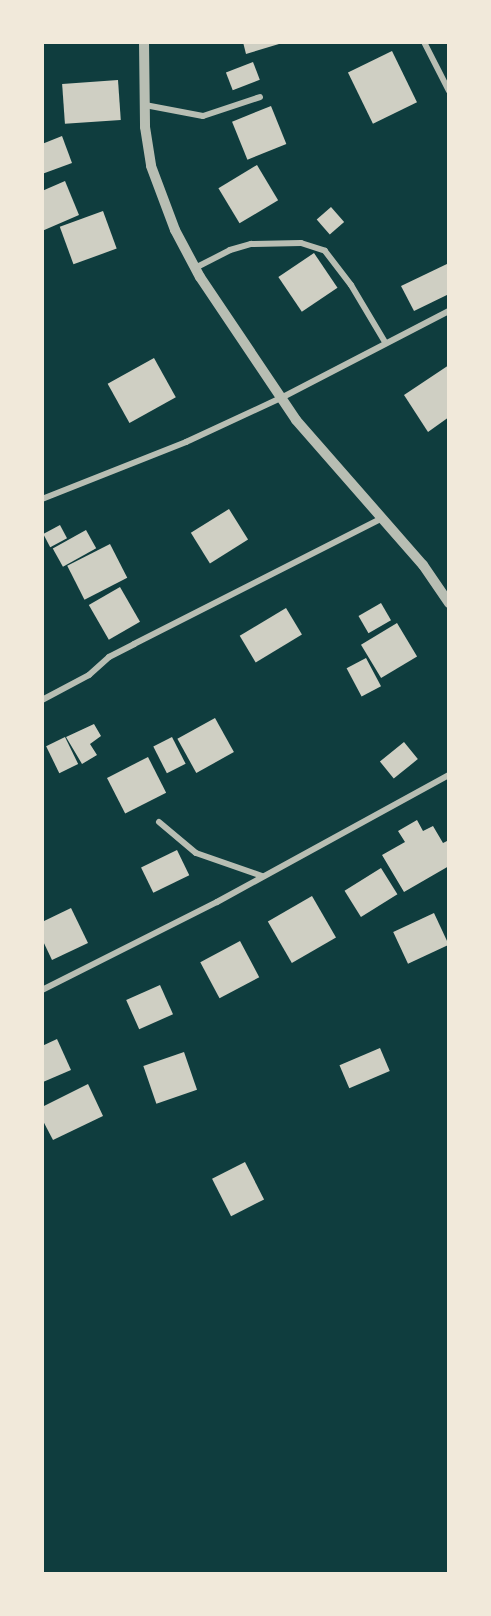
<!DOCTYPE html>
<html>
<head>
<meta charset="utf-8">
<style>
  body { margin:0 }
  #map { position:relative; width:491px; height:1616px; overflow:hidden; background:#0f3d3e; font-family:Lato,sans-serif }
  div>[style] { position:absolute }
  .building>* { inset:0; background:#cfcfc3; transform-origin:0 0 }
  .minor>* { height:6px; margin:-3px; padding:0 3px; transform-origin:3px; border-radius:3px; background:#b8beb3 }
  .tertiary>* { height:10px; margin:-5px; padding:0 5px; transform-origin:5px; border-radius:5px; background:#b8beb3 }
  span { translate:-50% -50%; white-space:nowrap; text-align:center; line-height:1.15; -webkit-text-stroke:5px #f1e9da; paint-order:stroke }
  .frame { position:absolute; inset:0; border:44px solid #f1e9da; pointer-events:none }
</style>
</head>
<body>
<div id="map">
  <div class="building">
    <div style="clip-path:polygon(243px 42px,279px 42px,279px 44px,246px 54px)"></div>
    <div style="left:392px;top:51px;width:57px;height:49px;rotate:64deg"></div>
    <div style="left:253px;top:62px;width:19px;height:29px;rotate:69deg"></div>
    <div style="left:118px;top:80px;width:40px;height:56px;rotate:86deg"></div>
    <div style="left:271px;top:106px;width:41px;height:42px;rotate:68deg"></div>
    <div style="clip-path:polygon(62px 136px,72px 163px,42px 174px,42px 144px)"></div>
    <div style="left:257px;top:165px;width:41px;height:45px;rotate:59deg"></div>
    <div style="clip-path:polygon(65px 181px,79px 215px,42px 231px,42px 191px)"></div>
    <div style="left:331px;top:207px;width:20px;height:19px;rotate:49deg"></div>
    <div style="left:103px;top:211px;width:40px;height:46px;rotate:70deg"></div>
    <div style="left:314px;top:253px;width:42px;height:43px;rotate:56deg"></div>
    <div style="clip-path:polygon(449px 263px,449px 294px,414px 311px,401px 286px)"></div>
    <div style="left:154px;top:358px;width:45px;height:53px;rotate:61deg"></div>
    <div style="clip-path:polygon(449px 365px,449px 417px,428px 432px,404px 395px)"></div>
    <div style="left:229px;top:509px;width:36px;height:45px;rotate:58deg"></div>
    <div style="left:60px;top:525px;width:15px;height:19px;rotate:62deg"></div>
    <div style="left:86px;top:530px;width:21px;height:38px;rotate:61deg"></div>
    <div style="left:110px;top:544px;width:38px;height:48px;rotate:63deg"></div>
    <div style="left:120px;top:587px;width:40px;height:36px;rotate:60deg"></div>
    <div style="left:381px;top:603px;width:20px;height:26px;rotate:60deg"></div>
    <div style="left:286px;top:608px;width:31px;height:54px;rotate:59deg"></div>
    <div style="left:397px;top:623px;width:39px;height:42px;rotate:59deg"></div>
    <div style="left:366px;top:658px;width:32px;height:22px;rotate:62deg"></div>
    <div style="left:215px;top:718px;width:39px;height:43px;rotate:61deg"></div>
    <div style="clip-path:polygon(94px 724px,101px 736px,90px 744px,97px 755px,82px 764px,66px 737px)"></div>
    <div style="left:65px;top:737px;width:30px;height:21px;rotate:64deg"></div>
    <div style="left:172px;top:737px;width:30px;height:21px;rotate:63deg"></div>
    <div style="left:404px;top:742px;width:22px;height:31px;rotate:51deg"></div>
    <div style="left:148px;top:757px;width:40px;height:46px;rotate:63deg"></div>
    <div style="clip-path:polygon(417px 820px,423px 831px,433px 826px,443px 843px,449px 840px,449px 866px,404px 892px,382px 855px,405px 842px,398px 831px)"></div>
    <div style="left:177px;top:850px;width:28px;height:40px;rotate:64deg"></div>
    <div style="left:381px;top:868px;width:31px;height:43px;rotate:58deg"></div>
    <div style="left:312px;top:896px;width:48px;height:51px;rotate:60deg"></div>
    <div style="clip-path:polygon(71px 908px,88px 943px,52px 960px,42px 939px,42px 922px)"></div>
    <div style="left:434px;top:913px;width:35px;height:45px;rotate:65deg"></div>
    <div style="left:240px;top:941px;width:41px;height:45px;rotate:62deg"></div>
    <div style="left:160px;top:985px;width:32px;height:37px;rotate:66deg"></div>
    <div style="clip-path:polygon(57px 1039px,71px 1070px,43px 1082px,42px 1046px)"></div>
    <div style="left:380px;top:1048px;width:25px;height:44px;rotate:67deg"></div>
    <div style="left:184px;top:1052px;width:40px;height:43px;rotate:71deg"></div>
    <div style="clip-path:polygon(88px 1084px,103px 1116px,53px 1140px,42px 1119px,42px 1107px)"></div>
    <div style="left:245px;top:1162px;width:42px;height:37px;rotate:63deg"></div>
  </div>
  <div class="minor">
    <div style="left:424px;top:42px;width:55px;rotate:63deg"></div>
    <div style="left:145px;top:105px;width:59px;rotate:10.7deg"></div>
    <div style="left:203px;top:116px;width:60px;rotate:-18.4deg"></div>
    <div style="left:195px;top:268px;width:39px;rotate:-27deg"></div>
    <div style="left:230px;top:250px;width:22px;rotate:-16deg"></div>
    <div style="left:251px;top:244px;width:50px;rotate:-1.1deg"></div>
    <div style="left:301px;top:243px;width:25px;rotate:18deg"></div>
    <div style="left:325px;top:251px;width:43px;rotate:52.6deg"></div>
    <div style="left:351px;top:285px;width:66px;rotate:59.2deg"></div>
    <div style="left:42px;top:499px;width:155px;rotate:-21.6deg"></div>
    <div style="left:186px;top:442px;width:105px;rotate:-24.9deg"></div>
    <div style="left:281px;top:398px;width:189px;rotate:-27.4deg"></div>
    <div style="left:42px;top:700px;width:53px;rotate:-28deg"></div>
    <div style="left:89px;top:675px;width:27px;rotate:-42deg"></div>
    <div style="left:109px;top:657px;width:28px;rotate:-27deg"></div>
    <div style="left:134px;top:644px;width:278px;rotate:-26.9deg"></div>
    <div style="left:159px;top:822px;width:48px;rotate:40deg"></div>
    <div style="left:196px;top:853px;width:70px;rotate:19.2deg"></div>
    <div style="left:42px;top:990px;width:196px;rotate:-26.7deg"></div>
    <div style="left:217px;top:902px;width:264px;rotate:-28.7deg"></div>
  </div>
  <div class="tertiary">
    <div style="left:144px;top:42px;width:85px;rotate:89.3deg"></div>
    <div style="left:145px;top:127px;width:39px;rotate:81deg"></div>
    <div style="left:151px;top:166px;width:68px;rotate:69.4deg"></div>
    <div style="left:175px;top:230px;width:53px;rotate:62deg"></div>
    <div style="left:200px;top:277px;width:172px;rotate:56.1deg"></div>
    <div style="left:296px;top:420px;width:193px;rotate:48.8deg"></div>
    <div style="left:423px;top:565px;width:46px;rotate:55.6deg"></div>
  </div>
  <div class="frame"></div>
</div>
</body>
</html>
